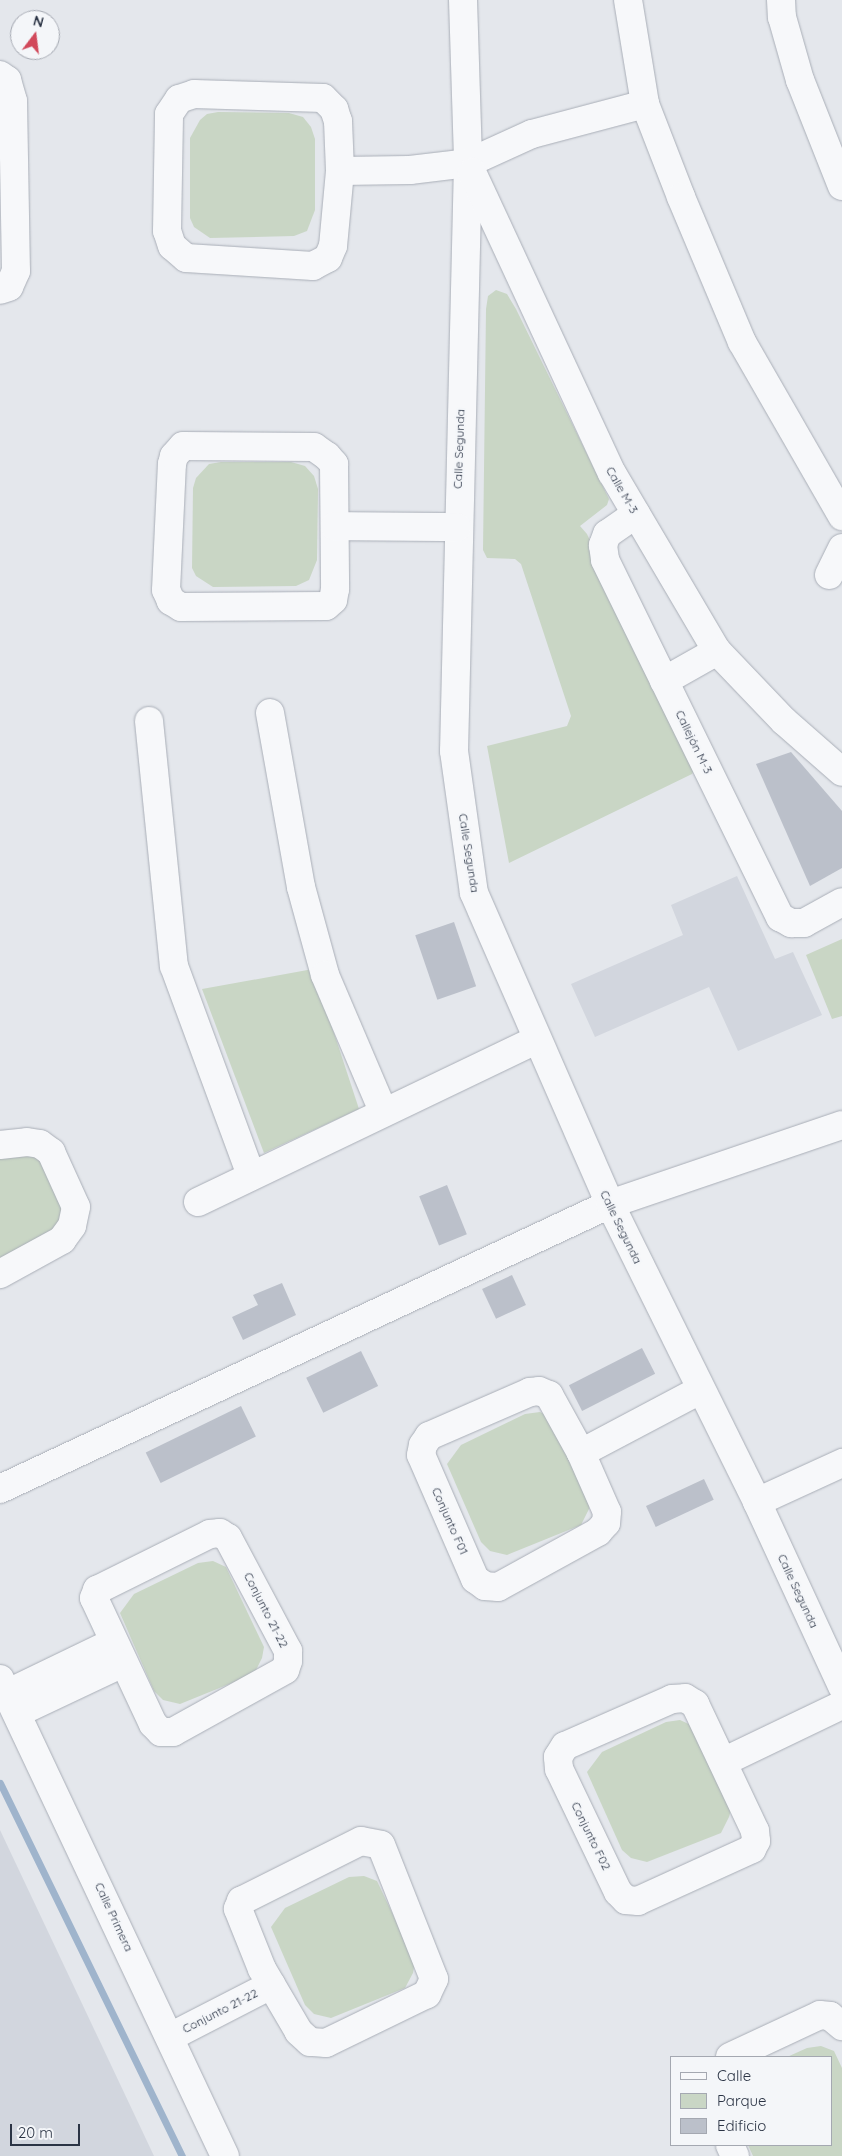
<!DOCTYPE html>
<html>
<head>
<meta charset="utf-8">
<style>
  body { margin:0 }
  #map { position:relative; width:842px; height:2156px; overflow:hidden; background:#e4e7ec; font-family:Quicksand,sans-serif }
  div>[style] { position:absolute }
  .built>* { inset:0; background:#d2d6de }
  .green>* { inset:0; background:#c9d6c5 }
  .stream>* { height:7px; margin:-3.5px; padding:0 3.5px; transform-origin:3.5px; border-radius:3.5px; background:#9fb4cc }
  .building>* { inset:0; background:#bbc0ca; transform-origin:0 0 }
  .roads { filter:drop-shadow(0 0 1px #a9aeb7) drop-shadow(0 0 1px #a9aeb7) }
  .minor>* { height:28px; margin:-14px; padding:0 14px; transform-origin:14px; border-radius:14px; background:#f7f8fa }
  span { translate:-50% -50%; white-space:nowrap; text-align:center; line-height:1.15; -webkit-text-stroke:4px #f4f6f9; paint-order:stroke }
  .street-label { font-size:12px; color:#2b3445 }
  .legend { position:absolute; left:670px; top:2056px; width:162px; height:90px; box-sizing:border-box; background:#f4f6f9; border:1px solid #a4a8b1; margin:0; padding:6px 9px; list-style:none; font-size:15px; color:#2b3445 }
  .legend li { display:flex; align-items:center; gap:10px; height:25px }
  .legend b { width:25px; border:1px solid #a4a8b1 }
  .north { position:absolute; left:10px; top:10px; width:50px; height:50px; box-sizing:border-box; background:#f4f6f9; border:1px solid #a4a8b1; border-radius:50%; rotate:15deg; font-size:14px; font-weight:700; line-height:20px; text-align:center; color:#2b3445 }
  .north::after { content:''; display:block; margin:auto; width:18px; height:22px; background:#d1495b; clip-path:polygon(50% 0,100% 100%,50% 72%,0 100%) }
  .scale { position:absolute; left:10px; top:2124px; width:70px; height:22px; box-sizing:border-box; border:2px solid #2b3445; border-top:0; padding-left:6px; font-size:15px; line-height:18px; white-space:nowrap; color:#2b3445; -webkit-text-stroke:4px #f4f6f9; paint-order:stroke }
</style>
</head>
<body>
<div id="map">
  <div class="built">
    <div style="clip-path:polygon(737px 876px,775px 959px,793px 952px,822px 1015px,738px 1051px,709px 987px,595px 1037px,571px 984px,683px 935px,671px 905px)"></div>
    <div style="clip-path:polygon(0 1830px,154px 2156px,0 2156px)"></div>
  </div>
  <div class="green">
    <div style="clip-path:polygon(218px 112px,289px 113px,303px 117px,311px 127px,315px 139px,315px 210px,307px 231px,294px 236px,210px 238px,194px 227px,190px 218px,190px 138px,200px 120px,207px 114px)"></div>
    <div style="clip-path:polygon(496px 290px,507px 294px,516px 309px,609px 499px,607px 505px,580px 526px,587px 534px,695px 768px,692px 774px,509px 863px,487px 746px,567px 726px,571px 716px,521px 564px,515px 559px,487px 558px,483px 550px,486px 309px,488px 296px)"></div>
    <div style="clip-path:polygon(221px 462px,291px 462px,305px 466px,314px 476px,318px 489px,317px 560px,309px 580px,296px 586px,213px 587px,196px 576px,192px 568px,193px 488px,196px 478px,209px 464px)"></div>
    <div style="clip-path:polygon(842px 939px,842px 1016px,832px 1019px,806px 955px)"></div>
    <div style="clip-path:polygon(313px 969px,359px 1109px,264px 1153px,202px 989px)"></div>
    <div style="clip-path:polygon(0 1150px,38px 1150px,63px 1196px,62px 1226px,0 1260px)"></div>
    <div style="clip-path:polygon(540px 1412px,553px 1418px,591px 1498px,589px 1509px,581px 1525px,507px 1555px,490px 1551px,481px 1542px,447px 1464px,461px 1445px,525px 1414px)"></div>
    <div style="clip-path:polygon(213px 1561px,226px 1567px,264px 1647px,262px 1658px,254px 1674px,180px 1704px,163px 1700px,154px 1691px,120px 1613px,134px 1594px,198px 1563px)"></div>
    <div style="clip-path:polygon(680px 1720px,693px 1726px,732px 1806px,729px 1817px,721px 1833px,647px 1862px,631px 1858px,622px 1850px,587px 1772px,602px 1752px,666px 1722px)"></div>
    <div style="clip-path:polygon(364px 1876px,377px 1881px,415px 1961px,413px 1973px,405px 1988px,331px 2018px,314px 2014px,305px 2005px,271px 1927px,285px 1908px,349px 1877px)"></div>
    <div style="clip-path:polygon(821px 2046px,834px 2051px,842px 2068px,842px 2156px,753px 2156px,748px 2145px,831px 2145px,831px 2057px,787px 2057px,807px 2048px)"></div>
  </div>
  <div class="stream">
    <div style="left:0;top:1783px;width:415px;rotate:64deg"></div>
  </div>
  <div class="building">
    <div style="clip-path:polygon(791px 752px,842px 811px,842px 868px,810px 886px,756px 764px)"></div>
    <div style="left:454px;top:922px;width:68px;height:41px;rotate:71deg"></div>
    <div style="left:447px;top:1185px;width:53px;height:30px;rotate:68deg"></div>
    <div style="left:512px;top:1275px;width:33px;height:33px;rotate:65deg"></div>
    <div style="clip-path:polygon(282px 1283px,296px 1315px,243px 1340px,232px 1317px,258px 1305px,253px 1295px)"></div>
    <div style="left:642px;top:1348px;width:29px;height:82px;rotate:63deg"></div>
    <div style="left:361px;top:1351px;width:39px;height:61px;rotate:64deg"></div>
    <div style="left:241px;top:1406px;width:34px;height:106px;rotate:64deg"></div>
    <div style="left:704px;top:1479px;width:23px;height:64px;rotate:65deg"></div>
  </div>
  <div class="roads">
    <div class="minor">
      <div style="left:463px;top:0;width:163px;rotate:88.2deg"></div>
      <div style="left:468px;top:163px;width:588px;rotate:91.36deg"></div>
      <div style="left:454px;top:751px;width:143px;rotate:82deg"></div>
      <div style="left:474px;top:893px;width:339px;rotate:66.4deg"></div>
      <div style="left:610px;top:1204px;width:332px;rotate:63.7deg"></div>
      <div style="left:757px;top:1502px;width:203px;rotate:65.2deg"></div>
      <div style="left:628px;top:0;width:105px;rotate:80.7deg"></div>
      <div style="left:645px;top:104px;width:100px;rotate:68.8deg"></div>
      <div style="left:681px;top:197px;width:157px;rotate:67.2deg"></div>
      <div style="left:742px;top:342px;width:201px;rotate:60.1deg"></div>
      <div style="left:781px;top:0;width:17px;rotate:87deg"></div>
      <div style="left:782px;top:17px;width:66px;rotate:74.1deg"></div>
      <div style="left:800px;top:80px;width:114px;rotate:68.4deg"></div>
      <div style="left:0;top:75px;width:9px;rotate:36deg"></div>
      <div style="left:7px;top:80px;width:22px;rotate:74deg"></div>
      <div style="left:13px;top:101px;width:170px;rotate:89deg"></div>
      <div style="left:16px;top:271px;width:17px;rotate:114deg"></div>
      <div style="left:9px;top:287px;width:9px;rotate:162deg"></div>
      <div style="left:194px;top:94px;width:129px;rotate:1.8deg"></div>
      <div style="left:323px;top:98px;width:16px;rotate:45deg"></div>
      <div style="left:334px;top:109px;width:13px;rotate:72deg"></div>
      <div style="left:338px;top:121px;width:50px;rotate:87.7deg"></div>
      <div style="left:340px;top:171px;width:75px;rotate:95.3deg"></div>
      <div style="left:333px;top:246px;width:13px;rotate:113deg"></div>
      <div style="left:328px;top:258px;width:17px;rotate:152deg"></div>
      <div style="left:313px;top:266px;width:127px;rotate:-176.4deg"></div>
      <div style="left:186px;top:258px;width:18px;rotate:-139deg"></div>
      <div style="left:172px;top:246px;width:16px;rotate:-108deg"></div>
      <div style="left:167px;top:231px;width:117px;rotate:-89deg"></div>
      <div style="left:169px;top:114px;width:18px;rotate:-56deg"></div>
      <div style="left:179px;top:99px;width:16px;rotate:-18deg"></div>
      <div style="left:340px;top:171px;width:70px;rotate:-0.8deg"></div>
      <div style="left:410px;top:170px;width:58px;rotate:-6.9deg"></div>
      <div style="left:468px;top:163px;width:70px;rotate:-24.4deg"></div>
      <div style="left:532px;top:134px;width:117px;rotate:-14.9deg"></div>
      <div style="left:472px;top:172px;width:332px;rotate:65.1deg"></div>
      <div style="left:612px;top:473px;width:207px;rotate:59.5deg"></div>
      <div style="left:717px;top:651px;width:97px;rotate:46.3deg"></div>
      <div style="left:784px;top:721px;width:77px;rotate:41.3deg"></div>
      <div style="left:183px;top:446px;width:131px;rotate:0.4deg"></div>
      <div style="left:314px;top:447px;width:16px;rotate:35deg"></div>
      <div style="left:327px;top:456px;width:11px;rotate:49deg"></div>
      <div style="left:334px;top:464px;width:125px;rotate:89.5deg"></div>
      <div style="left:335px;top:589px;width:11px;rotate:100deg"></div>
      <div style="left:333px;top:600px;width:9px;rotate:139deg"></div>
      <div style="left:326px;top:606px;width:145px;rotate:179.6deg"></div>
      <div style="left:181px;top:607px;width:12px;rotate:-149deg"></div>
      <div style="left:171px;top:601px;width:12px;rotate:-114deg"></div>
      <div style="left:166px;top:590px;width:126px;rotate:-87.3deg"></div>
      <div style="left:172px;top:464px;width:8px;rotate:-76deg"></div>
      <div style="left:174px;top:456px;width:13px;rotate:-48deg"></div>
      <div style="left:636px;top:514px;width:35px;rotate:145deg"></div>
      <div style="left:607px;top:534px;width:12px;rotate:110deg"></div>
      <div style="left:603px;top:545px;width:15px;rotate:82deg"></div>
      <div style="left:605px;top:560px;width:398px;rotate:63.9deg"></div>
      <div style="left:780px;top:917px;width:13px;rotate:29deg"></div>
      <div style="left:791px;top:923px;width:13px"></div>
      <div style="left:804px;top:923px;width:43px;rotate:-28.9deg"></div>
      <div style="left:335px;top:526px;width:122px;rotate:0.5deg"></div>
      <div style="left:829px;top:575px;width:30px;rotate:-64deg"></div>
      <div style="left:664px;top:681px;width:61px;rotate:-29.5deg"></div>
      <div style="left:270px;top:713px;width:177px;rotate:79.9deg"></div>
      <div style="left:301px;top:887px;width:91px;rotate:74.7deg"></div>
      <div style="left:325px;top:975px;width:148px;rotate:66.9deg"></div>
      <div style="left:149px;top:721px;width:246px;rotate:84.2deg"></div>
      <div style="left:174px;top:966px;width:223px;rotate:69.8deg"></div>
      <div style="left:0;top:1145px;width:27px;rotate:-6deg"></div>
      <div style="left:27px;top:1142px;width:13px;rotate:9deg"></div>
      <div style="left:40px;top:1144px;width:14px;rotate:36deg"></div>
      <div style="left:51px;top:1152px;width:60px;rotate:65.6deg"></div>
      <div style="left:76px;top:1207px;width:19px;rotate:102deg"></div>
      <div style="left:72px;top:1226px;width:17px;rotate:126deg"></div>
      <div style="left:62px;top:1240px;width:71px;rotate:151.3deg"></div>
      <div style="left:198px;top:1202px;width:375px;rotate:-25.6deg"></div>
      <div style="left:539px;top:1391px;width:11px;rotate:22deg"></div>
      <div style="left:549px;top:1395px;width:66px;rotate:61.1deg"></div>
      <div style="left:581px;top:1453px;width:64px;rotate:66.2deg"></div>
      <div style="left:607px;top:1512px;width:11px;rotate:95deg"></div>
      <div style="left:606px;top:1523px;width:12px;rotate:132deg"></div>
      <div style="left:598px;top:1532px;width:114px;rotate:151.2deg"></div>
      <div style="left:498px;top:1587px;width:13px;rotate:-176deg"></div>
      <div style="left:485px;top:1586px;width:12px;rotate:-145deg"></div>
      <div style="left:475px;top:1579px;width:135px;rotate:-113.5deg"></div>
      <div style="left:421px;top:1455px;width:10px;rotate:-79deg"></div>
      <div style="left:423px;top:1445px;width:11px;rotate:-56deg"></div>
      <div style="left:429px;top:1436px;width:110px;rotate:-23.5deg"></div>
      <div style="left:530px;top:1392px;width:9px;rotate:-6deg"></div>
      <div style="left:581px;top:1453px;width:135px;rotate:-27.9deg"></div>
      <div style="left:0;top:1489px;width:673px;rotate:-25.04deg"></div>
      <div style="left:610px;top:1204px;width:245px;rotate:-18.8deg"></div>
      <div style="left:757px;top:1502px;width:94px;rotate:-24.6deg"></div>
      <div style="left:220px;top:1533px;width:9px;rotate:32deg"></div>
      <div style="left:228px;top:1538px;width:128px;rotate:62deg"></div>
      <div style="left:288px;top:1651px;width:10px;rotate:90deg"></div>
      <div style="left:288px;top:1661px;width:9px;rotate:108deg"></div>
      <div style="left:285px;top:1670px;width:128px;rotate:151deg"></div>
      <div style="left:173px;top:1732px;width:12px;rotate:180deg"></div>
      <div style="left:161px;top:1732px;width:11px;rotate:-135deg"></div>
      <div style="left:153px;top:1724px;width:139px;rotate:-115.1deg"></div>
      <div style="left:94px;top:1598px;width:9px;rotate:-69deg"></div>
      <div style="left:97px;top:1590px;width:126px;rotate:-26.4deg"></div>
      <div style="left:210px;top:1534px;width:10px;rotate:-6deg"></div>
      <div style="left:0;top:1679px;width:527px;rotate:64.75deg"></div>
      <div style="left:8px;top:1693px;width:115px;rotate:-25.7deg"></div>
      <div style="left:685px;top:1698px;width:12px;rotate:31deg"></div>
      <div style="left:695px;top:1704px;width:140px;rotate:64.7deg"></div>
      <div style="left:755px;top:1831px;width:10px;rotate:84deg"></div>
      <div style="left:756px;top:1841px;width:9px;rotate:117deg"></div>
      <div style="left:752px;top:1849px;width:125px;rotate:155.5deg"></div>
      <div style="left:638px;top:1901px;width:12px;rotate:-175deg"></div>
      <div style="left:626px;top:1900px;width:11px;rotate:-135deg"></div>
      <div style="left:618px;top:1892px;width:136px;rotate:-115.6deg"></div>
      <div style="left:559px;top:1769px;width:12px;rotate:-95deg"></div>
      <div style="left:558px;top:1757px;width:13px;rotate:-58deg"></div>
      <div style="left:565px;top:1746px;width:117px;rotate:-23.7deg"></div>
      <div style="left:672px;top:1699px;width:13px;rotate:-4deg"></div>
      <div style="left:17px;top:1713px;width:117px;rotate:-25.3deg"></div>
      <div style="left:723px;top:1762px;width:132px;rotate:-25.6deg"></div>
      <div style="left:361px;top:1841px;width:20px;rotate:11deg"></div>
      <div style="left:381px;top:1845px;width:144px;rotate:68.4deg"></div>
      <div style="left:434px;top:1979px;width:17px;rotate:115deg"></div>
      <div style="left:427px;top:1994px;width:112px;rotate:154.1deg"></div>
      <div style="left:326px;top:2043px;width:16px;rotate:-176deg"></div>
      <div style="left:310px;top:2042px;width:15px;rotate:-138deg"></div>
      <div style="left:299px;top:2032px;width:73px;rotate:-120.4deg"></div>
      <div style="left:262px;top:1969px;width:65px;rotate:-111.8deg"></div>
      <div style="left:238px;top:1909px;width:9px;rotate:-69deg"></div>
      <div style="left:241px;top:1901px;width:134px;rotate:-26.6deg"></div>
      <div style="left:170px;top:2037px;width:114px;rotate:-27.2deg"></div>
      <div style="left:730px;top:2057px;width:99px;rotate:-25deg"></div>
      <div style="left:820px;top:2015px;width:10px;rotate:6deg"></div>
      <div style="left:830px;top:2016px;width:16px;rotate:40deg"></div>
      <div style="left:730px;top:2145px;width:12px;rotate:66deg"></div>
    </div>
  </div>
  <div class="street-label">
    <span style="left:459px;top:449px;rotate:-88deg">Calle Segunda</span>
    <span style="left:622px;top:490px;rotate:60deg">Calle M-3</span>
    <span style="left:694px;top:742px;rotate:64deg">Callejón M-3</span>
    <span style="left:469px;top:853px;rotate:81deg">Calle Segunda</span>
    <span style="left:621px;top:1227px;rotate:64deg">Calle Segunda</span>
    <span style="left:450px;top:1521px;rotate:66deg">Conjunto F01</span>
    <span style="left:798px;top:1591px;rotate:65deg">Calle Segunda</span>
    <span style="left:266px;top:1610px;rotate:63deg">Conjunto 21-22</span>
    <span style="left:591px;top:1836px;rotate:64deg">Conjunto F02</span>
    <span style="left:114px;top:1917px;rotate:65deg">Calle Primera</span>
    <span style="left:220px;top:2011px;rotate:-27deg">Conjunto 21-22</span>
  </div>
  <ul class="legend">
  <li><b style="height:6px;background:#f7f8fa"></b>Calle</li>
  <li><b style="height:14px;background:#c9d6c5"></b>Parque</li>
  <li><b style="height:14px;background:#bbc0ca"></b>Edificio</li>
  </ul>
  <div class="north">N</div>
  <div class="scale">20 m</div>
</div>
</body>
</html>
